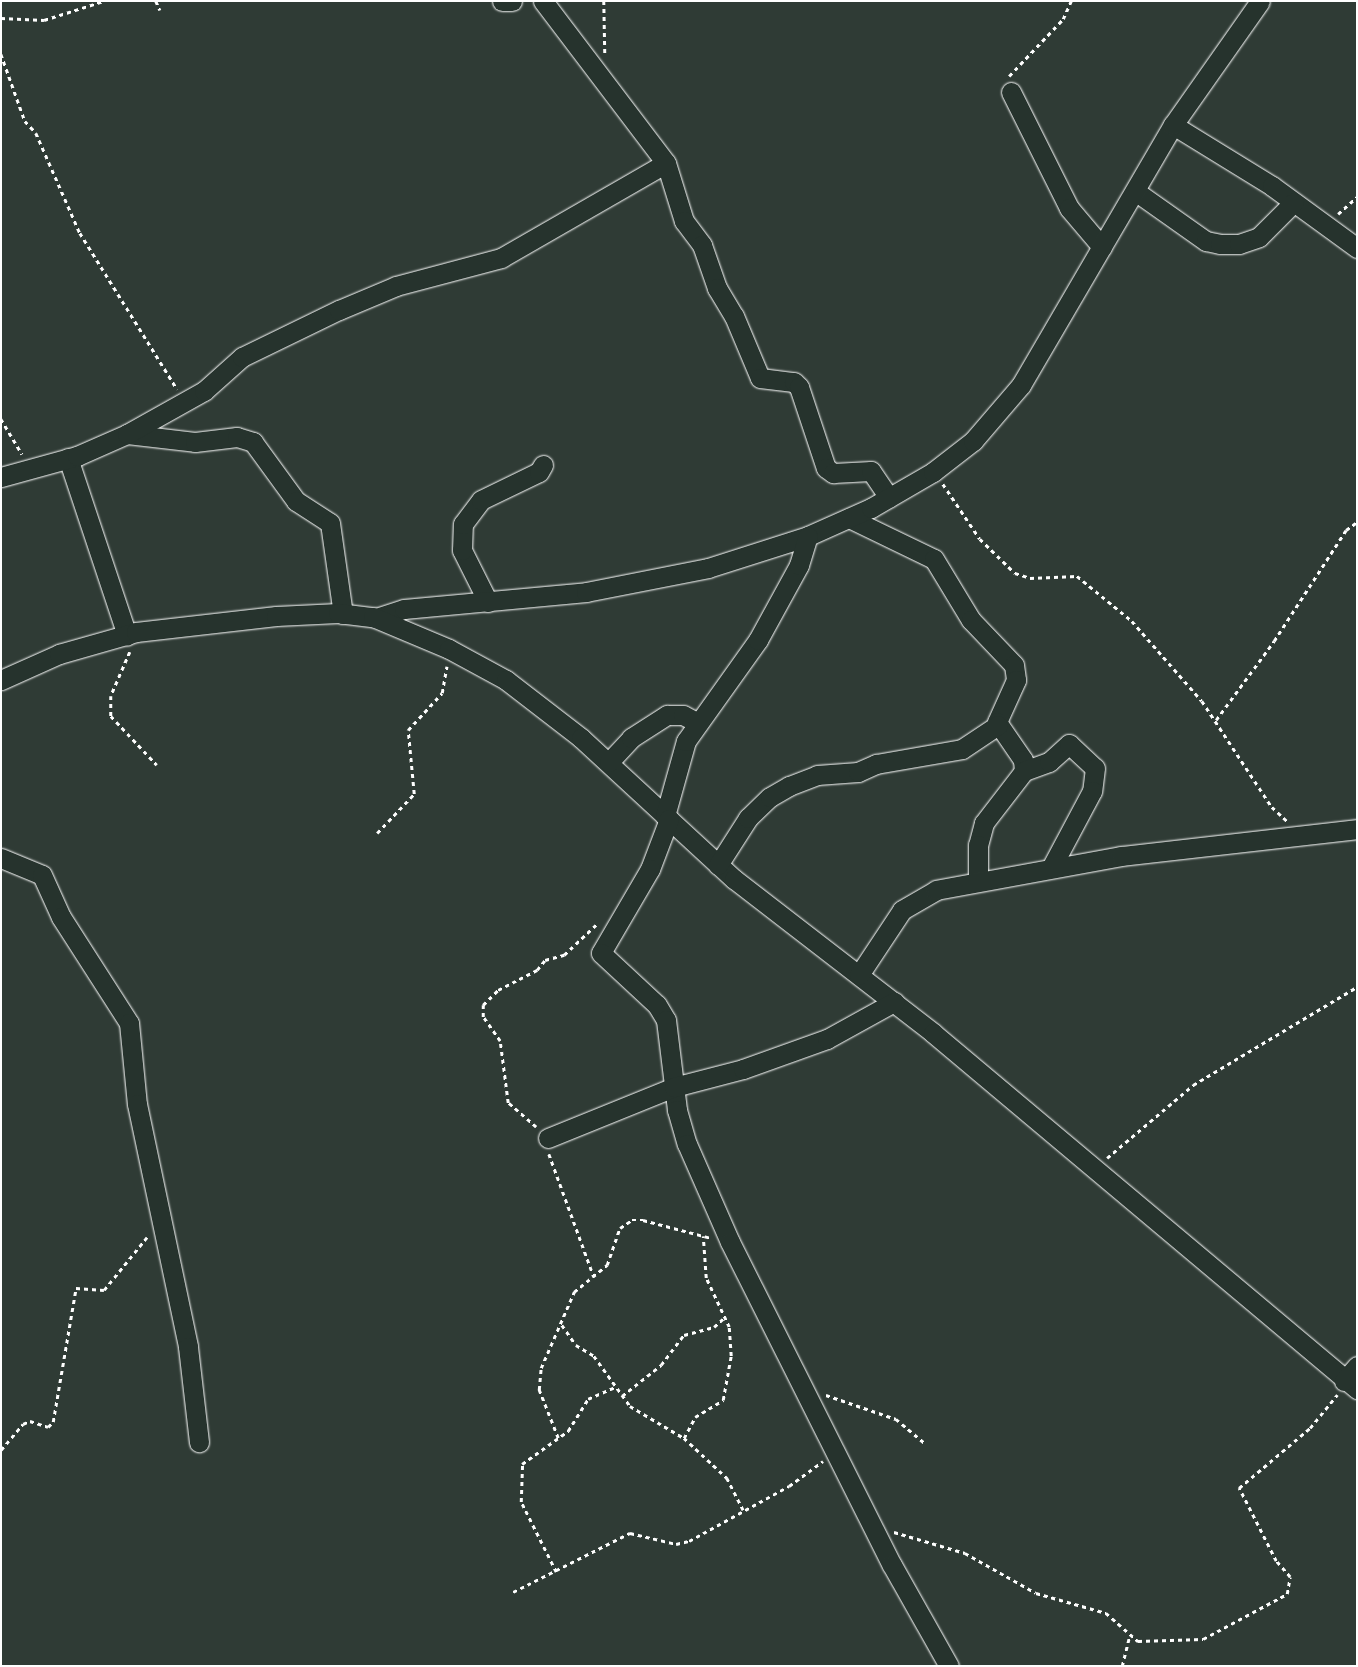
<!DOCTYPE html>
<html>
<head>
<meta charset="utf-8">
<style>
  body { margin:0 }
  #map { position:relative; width:1358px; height:1667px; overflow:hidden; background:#2f3b35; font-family:"Playpen Sans",sans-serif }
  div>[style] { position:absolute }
  .path>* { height:2.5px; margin-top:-1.25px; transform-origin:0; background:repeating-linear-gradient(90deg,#fff 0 4px,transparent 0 8px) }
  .roads { filter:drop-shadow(0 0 1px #fff) drop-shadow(0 0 1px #fff) }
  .minor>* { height:19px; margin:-9.5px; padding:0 9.5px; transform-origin:9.5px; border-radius:9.5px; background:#26332d }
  span { translate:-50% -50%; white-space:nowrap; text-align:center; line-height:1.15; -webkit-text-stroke:4px #26332d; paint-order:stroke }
  .frame { position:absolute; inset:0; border:2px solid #fff; pointer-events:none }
</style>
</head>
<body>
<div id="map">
  <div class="path">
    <div style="left:156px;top:1px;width:10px;rotate:66deg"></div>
    <div style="left:604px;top:1px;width:54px;rotate:88.9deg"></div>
    <div style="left:1px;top:18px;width:43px;rotate:2.7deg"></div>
    <div style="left:44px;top:20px;width:63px;rotate:-17.6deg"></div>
    <div style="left:1px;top:54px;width:71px;rotate:70.3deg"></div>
    <div style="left:25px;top:121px;width:16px;rotate:47deg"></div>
    <div style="left:36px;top:133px;width:109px;rotate:66.3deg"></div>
    <div style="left:80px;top:233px;width:184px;rotate:58.1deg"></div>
    <div style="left:1009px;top:76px;width:79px;rotate:-46.5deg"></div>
    <div style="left:1063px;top:19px;width:20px;rotate:-66deg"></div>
    <div style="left:1338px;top:214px;width:25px;rotate:-42deg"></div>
    <div style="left:1px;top:419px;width:41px;rotate:59deg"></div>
    <div style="left:943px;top:484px;width:66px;rotate:56.1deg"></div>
    <div style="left:980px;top:539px;width:49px;rotate:44.2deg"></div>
    <div style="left:1015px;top:573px;width:16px;rotate:18deg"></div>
    <div style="left:1030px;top:578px;width:47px;rotate:-2.4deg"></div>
    <div style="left:1077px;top:576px;width:71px;rotate:39.3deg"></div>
    <div style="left:1132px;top:621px;width:106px;rotate:48.8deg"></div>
    <div style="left:1202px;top:701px;width:127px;rotate:56.6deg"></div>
    <div style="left:1272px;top:807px;width:21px;rotate:43deg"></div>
    <div style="left:130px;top:652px;width:48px;rotate:113.4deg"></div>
    <div style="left:111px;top:696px;width:20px;rotate:90deg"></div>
    <div style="left:111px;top:716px;width:67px;rotate:46.8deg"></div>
    <div style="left:1216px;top:720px;width:98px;rotate:-53.7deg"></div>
    <div style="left:1274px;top:641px;width:132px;rotate:-57deg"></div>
    <div style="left:1346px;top:530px;width:14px;rotate:-36deg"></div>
    <div style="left:377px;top:833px;width:54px;rotate:-46.5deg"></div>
    <div style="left:414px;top:794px;width:64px;rotate:-95.4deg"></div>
    <div style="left:408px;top:730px;width:50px;rotate:-47.4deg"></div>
    <div style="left:442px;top:693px;width:27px;rotate:-80deg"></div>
    <div style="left:536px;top:1127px;width:37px;rotate:-139deg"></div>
    <div style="left:508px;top:1103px;width:63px;rotate:-97.4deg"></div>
    <div style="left:500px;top:1041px;width:29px;rotate:-125deg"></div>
    <div style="left:483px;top:1017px;width:12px;rotate:-90deg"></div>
    <div style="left:483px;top:1005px;width:21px;rotate:-45deg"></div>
    <div style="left:498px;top:990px;width:44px;rotate:-27.1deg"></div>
    <div style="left:537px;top:970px;width:13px;rotate:-51deg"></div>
    <div style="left:545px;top:960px;width:20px;rotate:-15deg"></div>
    <div style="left:564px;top:955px;width:47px;rotate:-43.3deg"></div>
    <div style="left:549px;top:1154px;width:131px;rotate:69.9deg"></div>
    <div style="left:1107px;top:1158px;width:113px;rotate:-40.3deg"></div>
    <div style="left:1193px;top:1085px;width:191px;rotate:-30.9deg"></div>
    <div style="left:562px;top:1325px;width:24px;rotate:55deg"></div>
    <div style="left:576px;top:1345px;width:21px;rotate:31deg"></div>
    <div style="left:594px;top:1356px;width:62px;rotate:54.2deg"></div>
    <div style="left:630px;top:1406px;width:63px;rotate:30.7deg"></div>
    <div style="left:684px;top:1438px;width:59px;rotate:42.9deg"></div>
    <div style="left:727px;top:1478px;width:36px;rotate:63deg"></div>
    <div style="left:826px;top:1395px;width:74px;rotate:18.9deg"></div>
    <div style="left:896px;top:1419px;width:39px;rotate:40deg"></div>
    <div style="left:622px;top:1396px;width:50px;rotate:-38.5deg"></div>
    <div style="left:661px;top:1365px;width:38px;rotate:-53deg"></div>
    <div style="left:684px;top:1335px;width:31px;rotate:-15deg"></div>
    <div style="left:714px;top:1327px;width:13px;rotate:-42deg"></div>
    <div style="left:558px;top:1438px;width:52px;rotate:-111.6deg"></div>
    <div style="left:539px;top:1390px;width:22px;rotate:-85deg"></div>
    <div style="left:541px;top:1368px;width:83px;rotate:-66.5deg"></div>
    <div style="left:574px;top:1292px;width:43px;rotate:-39.3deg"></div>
    <div style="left:607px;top:1265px;width:39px;rotate:-71deg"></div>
    <div style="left:620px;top:1228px;width:14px;rotate:-34deg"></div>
    <div style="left:632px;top:1220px;width:11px"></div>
    <div style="left:643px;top:1220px;width:70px;rotate:14.8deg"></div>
    <div style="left:684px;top:1438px;width:24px;rotate:-62deg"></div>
    <div style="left:695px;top:1417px;width:33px;rotate:-31deg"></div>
    <div style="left:723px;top:1400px;width:45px;rotate:-79.7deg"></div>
    <div style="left:731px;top:1356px;width:29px;rotate:-94deg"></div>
    <div style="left:729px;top:1327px;width:54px;rotate:-115.1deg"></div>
    <div style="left:706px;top:1278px;width:42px;rotate:-94.1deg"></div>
    <div style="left:1px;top:1450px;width:34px;rotate:-50deg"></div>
    <div style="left:23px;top:1424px;width:8px;rotate:-23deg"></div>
    <div style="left:30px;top:1421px;width:19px;rotate:18deg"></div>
    <div style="left:48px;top:1427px;width:7px;rotate:-45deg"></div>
    <div style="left:53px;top:1422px;width:136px;rotate:-80.3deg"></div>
    <div style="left:76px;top:1288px;width:28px;rotate:4deg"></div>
    <div style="left:104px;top:1290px;width:68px;rotate:-50.9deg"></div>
    <div style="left:894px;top:1532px;width:74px;rotate:16.5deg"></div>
    <div style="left:965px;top:1553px;width:81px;rotate:29.4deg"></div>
    <div style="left:1036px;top:1593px;width:73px;rotate:15.9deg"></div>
    <div style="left:1106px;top:1613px;width:43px;rotate:41.2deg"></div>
    <div style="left:1138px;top:1641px;width:65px;rotate:-1.8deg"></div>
    <div style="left:1203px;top:1639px;width:95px;rotate:-28.2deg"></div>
    <div style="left:1287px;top:1594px;width:17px;rotate:-80deg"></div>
    <div style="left:1290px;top:1577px;width:21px;rotate:-131deg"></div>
    <div style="left:1276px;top:1561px;width:82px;rotate:-116.9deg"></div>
    <div style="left:1239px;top:1488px;width:93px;rotate:-40.2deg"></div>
    <div style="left:1310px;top:1428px;width:43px;rotate:-50.7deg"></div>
    <div style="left:556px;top:1572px;width:78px;rotate:-116.6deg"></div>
    <div style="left:521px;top:1502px;width:38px;rotate:-88deg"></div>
    <div style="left:522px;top:1464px;width:57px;rotate:-35.7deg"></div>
    <div style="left:568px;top:1431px;width:38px;rotate:-58deg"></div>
    <div style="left:588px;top:1399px;width:30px;rotate:-24deg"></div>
    <div style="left:513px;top:1592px;width:131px;rotate:-26.8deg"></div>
    <div style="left:630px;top:1533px;width:47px;rotate:13.4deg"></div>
    <div style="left:676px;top:1544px;width:13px;rotate:-13deg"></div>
    <div style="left:689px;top:1541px;width:114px;rotate:-28.8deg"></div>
    <div style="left:789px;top:1486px;width:42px;rotate:-36.3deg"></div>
    <div style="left:1122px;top:1666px;width:30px;rotate:-76deg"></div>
  </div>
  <div class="roads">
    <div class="minor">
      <div style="left:502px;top:1px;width:10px"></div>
      <div style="left:543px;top:1px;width:203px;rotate:52.8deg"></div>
      <div style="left:666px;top:163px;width:61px;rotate:72.8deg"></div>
      <div style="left:684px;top:221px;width:30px;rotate:53deg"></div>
      <div style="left:702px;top:245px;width:46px;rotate:70.8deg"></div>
      <div style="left:717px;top:288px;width:33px;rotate:59deg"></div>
      <div style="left:734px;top:316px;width:67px;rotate:67.2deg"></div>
      <div style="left:760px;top:378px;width:34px;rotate:7deg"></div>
      <div style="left:794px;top:382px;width:7px;rotate:45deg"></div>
      <div style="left:799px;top:387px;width:85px;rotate:71.6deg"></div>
      <div style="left:826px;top:468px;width:9px;rotate:36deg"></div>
      <div style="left:833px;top:473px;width:38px;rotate:-3deg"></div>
      <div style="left:871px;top:471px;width:32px;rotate:56deg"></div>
      <div style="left:1011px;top:92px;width:130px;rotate:63.4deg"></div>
      <div style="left:1069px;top:208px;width:51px;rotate:49.8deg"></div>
      <div style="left:1173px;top:125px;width:116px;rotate:31.6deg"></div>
      <div style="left:1272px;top:186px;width:105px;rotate:36.1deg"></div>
      <div style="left:1135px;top:191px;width:87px;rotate:35.2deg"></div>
      <div style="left:1206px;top:241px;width:14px;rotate:12deg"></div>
      <div style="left:1220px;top:244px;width:19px"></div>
      <div style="left:1239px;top:244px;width:21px;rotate:-19deg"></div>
      <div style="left:1259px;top:237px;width:49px;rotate:-45deg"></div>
      <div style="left:127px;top:434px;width:68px;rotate:6.7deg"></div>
      <div style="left:195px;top:442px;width:42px;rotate:-6.8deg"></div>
      <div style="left:237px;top:437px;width:17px;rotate:17deg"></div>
      <div style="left:253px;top:442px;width:73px;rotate:53.9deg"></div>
      <div style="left:296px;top:501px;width:40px;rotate:32.9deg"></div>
      <div style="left:330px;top:523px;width:92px;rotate:81.9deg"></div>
      <div style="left:68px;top:458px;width:187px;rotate:71.6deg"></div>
      <div style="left:1px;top:477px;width:79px;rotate:-15.4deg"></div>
      <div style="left:77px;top:456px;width:55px;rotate:-23.7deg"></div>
      <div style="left:127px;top:434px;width:88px;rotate:-29.2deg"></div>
      <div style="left:204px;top:391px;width:51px;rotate:-41.8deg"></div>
      <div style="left:242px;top:357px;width:108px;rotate:-25.9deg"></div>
      <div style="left:339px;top:310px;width:62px;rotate:-22.8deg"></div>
      <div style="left:396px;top:286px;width:109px;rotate:-14.9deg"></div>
      <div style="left:501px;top:258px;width:190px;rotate:-29.9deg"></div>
      <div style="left:849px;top:518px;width:94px;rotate:25.8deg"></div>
      <div style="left:934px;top:559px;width:71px;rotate:58.8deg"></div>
      <div style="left:971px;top:620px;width:62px;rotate:46.3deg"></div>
      <div style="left:1014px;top:665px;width:15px;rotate:82deg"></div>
      <div style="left:1016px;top:680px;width:46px;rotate:114.3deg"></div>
      <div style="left:997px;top:722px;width:46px;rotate:55.6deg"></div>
      <div style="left:1023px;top:760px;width:11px;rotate:85deg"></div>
      <div style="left:1024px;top:771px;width:66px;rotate:127.6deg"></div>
      <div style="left:984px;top:823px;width:23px;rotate:105deg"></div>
      <div style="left:978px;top:845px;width:36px;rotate:90deg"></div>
      <div style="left:488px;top:602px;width:58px;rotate:-116.6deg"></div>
      <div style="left:462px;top:550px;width:26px;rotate:-88deg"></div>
      <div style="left:463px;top:524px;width:30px;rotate:-53deg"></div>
      <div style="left:481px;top:500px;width:64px;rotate:-25.8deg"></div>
      <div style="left:539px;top:472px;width:8px;rotate:-60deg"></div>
      <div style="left:376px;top:618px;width:29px;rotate:-18deg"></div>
      <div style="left:404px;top:609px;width:183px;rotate:-5.3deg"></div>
      <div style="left:586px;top:592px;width:124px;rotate:-11.1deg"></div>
      <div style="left:708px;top:568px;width:105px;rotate:-17.7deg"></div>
      <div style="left:808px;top:536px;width:69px;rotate:-24deg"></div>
      <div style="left:871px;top:508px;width:72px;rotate:-30.1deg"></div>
      <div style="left:933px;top:472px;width:51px;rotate:-37.8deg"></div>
      <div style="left:973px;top:441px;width:74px;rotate:-49.4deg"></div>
      <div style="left:1021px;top:385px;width:301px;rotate:-59.7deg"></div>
      <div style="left:1173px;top:125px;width:151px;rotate:-54.9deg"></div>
      <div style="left:1px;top:680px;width:64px;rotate:-24.1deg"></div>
      <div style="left:59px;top:654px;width:80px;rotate:-15.9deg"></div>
      <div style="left:136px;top:632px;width:141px;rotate:-6.5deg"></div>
      <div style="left:276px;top:616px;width:62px;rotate:-2.8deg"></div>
      <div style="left:338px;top:613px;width:35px;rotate:7deg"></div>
      <div style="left:373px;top:617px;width:82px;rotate:22.8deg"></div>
      <div style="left:449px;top:649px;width:65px;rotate:28.5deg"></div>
      <div style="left:506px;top:680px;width:95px;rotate:37.7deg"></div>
      <div style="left:581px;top:738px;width:208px;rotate:42.7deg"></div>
      <div style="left:734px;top:879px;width:252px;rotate:37.7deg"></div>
      <div style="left:933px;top:1033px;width:554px;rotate:40.02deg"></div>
      <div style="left:609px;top:762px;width:33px;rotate:-47deg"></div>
      <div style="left:631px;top:738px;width:43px;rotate:-32.6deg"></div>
      <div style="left:667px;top:715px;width:16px"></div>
      <div style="left:683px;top:715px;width:17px;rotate:28deg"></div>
      <div style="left:1024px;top:771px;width:27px;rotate:-20deg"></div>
      <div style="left:1049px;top:762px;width:27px;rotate:-42deg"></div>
      <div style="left:1069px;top:744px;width:35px;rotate:43deg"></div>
      <div style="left:1095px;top:768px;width:23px;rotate:97deg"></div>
      <div style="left:1092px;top:791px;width:87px;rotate:118deg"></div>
      <div style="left:665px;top:816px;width:78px;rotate:-74.4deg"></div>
      <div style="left:686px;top:741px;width:124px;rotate:-54.5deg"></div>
      <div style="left:758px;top:640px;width:85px;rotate:-61.3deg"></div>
      <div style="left:799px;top:565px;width:30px;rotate:-73deg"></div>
      <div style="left:669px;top:819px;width:53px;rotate:110.8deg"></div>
      <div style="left:650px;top:869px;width:97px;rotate:120.3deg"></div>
      <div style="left:601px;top:953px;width:76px;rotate:42.9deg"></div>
      <div style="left:657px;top:1005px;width:17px;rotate:59deg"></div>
      <div style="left:666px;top:1020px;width:91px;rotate:83deg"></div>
      <div style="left:677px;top:1110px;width:35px;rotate:74deg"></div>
      <div style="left:687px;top:1144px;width:107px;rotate:66.3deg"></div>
      <div style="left:730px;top:1242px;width:361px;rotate:63.4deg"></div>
      <div style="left:892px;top:1565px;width:116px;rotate:60.6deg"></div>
      <div style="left:1px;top:858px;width:44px;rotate:22.5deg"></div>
      <div style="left:42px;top:875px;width:46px;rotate:65.7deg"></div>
      <div style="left:61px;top:917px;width:126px;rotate:57.3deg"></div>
      <div style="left:129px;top:1023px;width:81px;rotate:84.4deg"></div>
      <div style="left:137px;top:1104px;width:248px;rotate:78.1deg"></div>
      <div style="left:188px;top:1347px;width:96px;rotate:83.4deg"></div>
      <div style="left:718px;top:865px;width:56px;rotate:-57.4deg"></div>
      <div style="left:748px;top:818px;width:30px;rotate:-44deg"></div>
      <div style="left:770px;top:797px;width:22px;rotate:-30deg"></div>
      <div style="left:789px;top:786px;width:30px;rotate:-21deg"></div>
      <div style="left:817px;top:775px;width:41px;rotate:-4.2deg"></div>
      <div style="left:858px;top:772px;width:20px;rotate:-24deg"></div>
      <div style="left:876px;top:764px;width:87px;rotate:-9.9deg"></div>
      <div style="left:962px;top:749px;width:43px;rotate:-33.7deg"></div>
      <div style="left:859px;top:975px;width:78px;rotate:-56.5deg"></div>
      <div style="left:902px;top:910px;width:39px;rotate:-30deg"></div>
      <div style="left:936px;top:890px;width:188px;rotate:-10.4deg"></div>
      <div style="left:1121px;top:856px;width:238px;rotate:-6.5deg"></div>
      <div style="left:548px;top:1138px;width:136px;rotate:-22deg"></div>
      <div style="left:674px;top:1087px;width:71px;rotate:-14.6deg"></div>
      <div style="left:743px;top:1069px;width:89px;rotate:-19.7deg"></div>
      <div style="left:827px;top:1039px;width:77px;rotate:-28.9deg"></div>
      <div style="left:1344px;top:1381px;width:20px;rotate:-49deg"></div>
    </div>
  </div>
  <div class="frame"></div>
</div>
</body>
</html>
